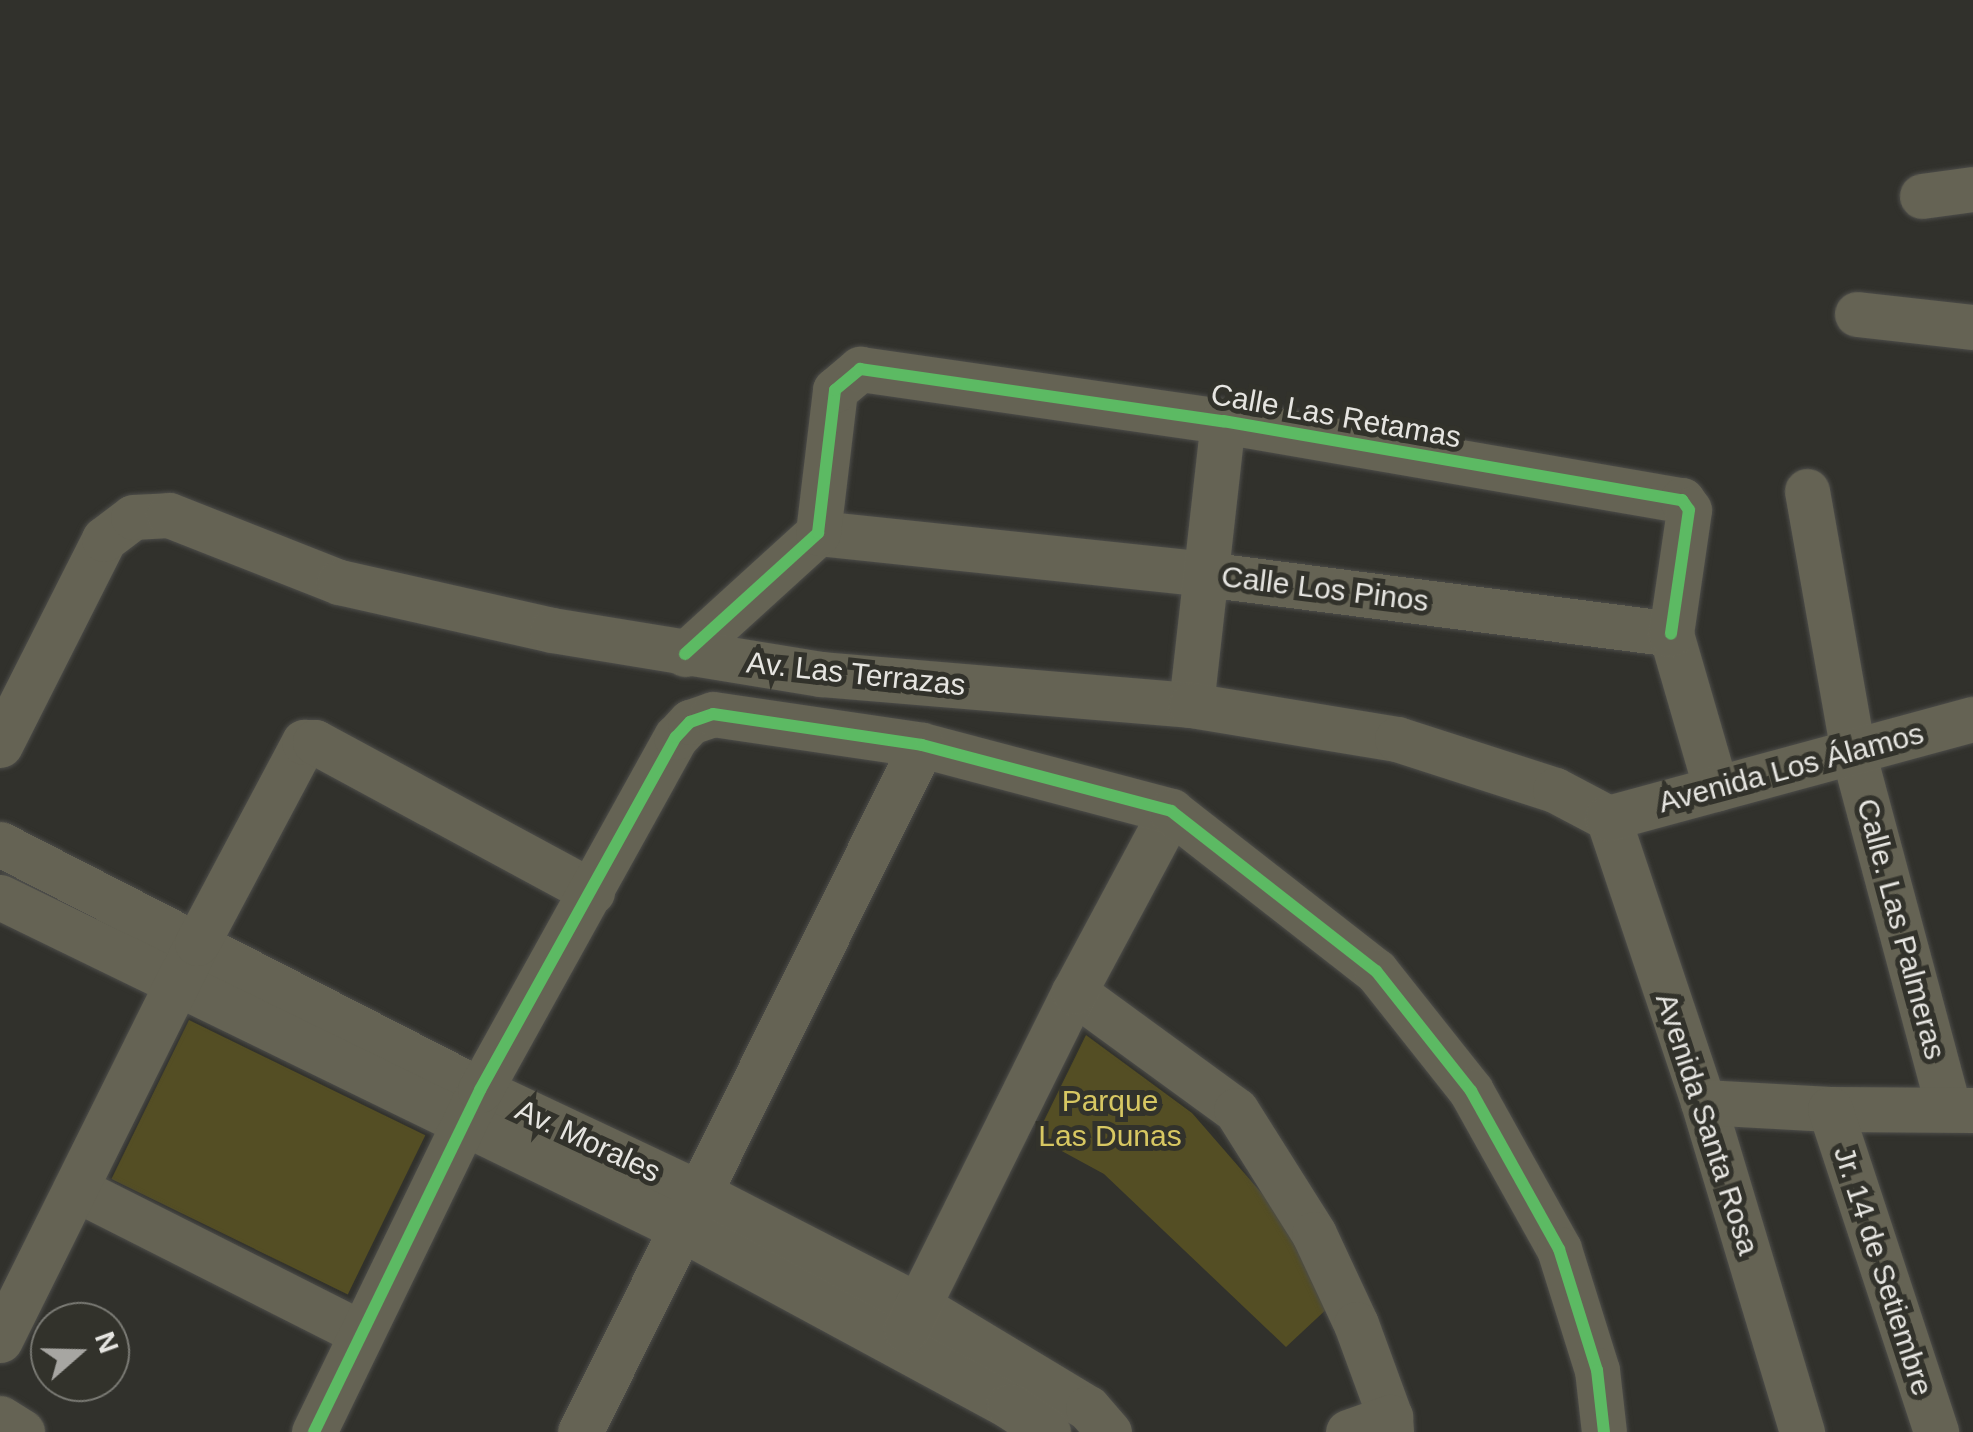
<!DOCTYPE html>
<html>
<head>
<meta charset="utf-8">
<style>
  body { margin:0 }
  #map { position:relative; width:1973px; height:1432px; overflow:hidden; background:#31312c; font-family:Arial,sans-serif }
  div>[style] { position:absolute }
  .green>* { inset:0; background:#544e24; transform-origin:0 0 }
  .roads { filter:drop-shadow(0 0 2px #4d4d4a) drop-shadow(0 0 2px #4d4d4a) }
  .minor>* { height:45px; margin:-22.5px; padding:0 22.5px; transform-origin:22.5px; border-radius:22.5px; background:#656354 }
  .cycleway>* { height:12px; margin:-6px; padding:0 6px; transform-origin:6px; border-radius:6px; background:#5cba63 }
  span { translate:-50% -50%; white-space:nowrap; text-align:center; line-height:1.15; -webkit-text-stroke:10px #32322b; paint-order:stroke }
  .street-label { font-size:30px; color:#e6e5e1 }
  .park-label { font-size:30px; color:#d7c762 }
  .north { position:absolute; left:30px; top:1302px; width:100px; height:100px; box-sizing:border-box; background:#32322b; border:2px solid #7a7a74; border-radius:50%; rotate:70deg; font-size:28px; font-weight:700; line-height:40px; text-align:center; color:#e6e5e1 }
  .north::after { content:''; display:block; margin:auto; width:35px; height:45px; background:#a7a6a2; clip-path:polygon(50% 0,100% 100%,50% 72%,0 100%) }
</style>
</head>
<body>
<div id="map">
  <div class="green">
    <div style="left:189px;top:1020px;width:263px;height:177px;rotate:26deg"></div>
    <div style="clip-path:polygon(1086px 1035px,1192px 1113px,1293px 1229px,1331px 1305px,1286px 1347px,1104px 1174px,1036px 1137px)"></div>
  </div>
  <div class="roads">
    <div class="minor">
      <div style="left:1922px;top:196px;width:51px;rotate:-7.8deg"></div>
      <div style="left:1857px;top:314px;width:117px;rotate:6.4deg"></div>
      <div style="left:1807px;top:491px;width:265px;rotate:80deg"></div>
      <div style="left:1853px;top:752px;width:367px;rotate:75deg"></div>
      <div style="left:818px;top:533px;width:389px;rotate:6deg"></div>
      <div style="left:1205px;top:574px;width:470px;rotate:7.3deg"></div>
      <div style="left:1671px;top:634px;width:161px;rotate:73.8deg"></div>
      <div style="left:685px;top:654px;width:180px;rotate:-42.3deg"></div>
      <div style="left:818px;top:533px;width:144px;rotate:-83.2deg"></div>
      <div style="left:835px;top:390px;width:33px;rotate:-40deg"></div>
      <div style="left:860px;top:369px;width:367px;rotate:8.2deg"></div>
      <div style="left:1223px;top:421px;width:466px;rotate:9.8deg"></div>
      <div style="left:1682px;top:500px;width:12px;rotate:55deg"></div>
      <div style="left:1689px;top:510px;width:125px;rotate:98.3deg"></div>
      <div style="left:1191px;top:705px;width:286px;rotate:-83.6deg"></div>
      <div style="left:0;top:745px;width:231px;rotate:-63.2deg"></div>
      <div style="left:104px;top:539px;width:36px;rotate:-37deg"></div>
      <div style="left:133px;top:517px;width:36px;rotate:-3deg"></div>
      <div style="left:169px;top:515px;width:183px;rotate:21.5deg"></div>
      <div style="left:339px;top:582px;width:218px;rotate:12.7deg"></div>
      <div style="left:552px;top:630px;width:273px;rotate:9.3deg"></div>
      <div style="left:821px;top:674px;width:371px;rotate:4.8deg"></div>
      <div style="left:1191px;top:705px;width:209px;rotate:9.4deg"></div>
      <div style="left:1397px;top:739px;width:166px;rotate:17.9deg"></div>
      <div style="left:1555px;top:790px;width:60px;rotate:27.8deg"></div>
      <div style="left:1608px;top:818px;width:299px;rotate:71.5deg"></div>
      <div style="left:1703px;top:1102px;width:345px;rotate:73.3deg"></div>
      <div style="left:1608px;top:818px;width:378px;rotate:-15.2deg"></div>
      <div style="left:0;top:844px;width:539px;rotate:27.14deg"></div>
      <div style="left:480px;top:1090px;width:242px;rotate:25.2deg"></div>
      <div style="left:699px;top:1193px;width:245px;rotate:27.2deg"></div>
      <div style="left:917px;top:1305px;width:200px;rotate:31.1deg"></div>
      <div style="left:1088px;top:1408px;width:32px;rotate:49deg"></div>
      <div style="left:0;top:897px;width:759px;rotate:25.96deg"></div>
      <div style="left:682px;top:1229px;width:372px;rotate:28.4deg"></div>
      <div style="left:1009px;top:1406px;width:47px;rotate:33.7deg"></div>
      <div style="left:1074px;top:992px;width:200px;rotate:36.1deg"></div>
      <div style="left:1236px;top:1110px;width:146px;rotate:57.8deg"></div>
      <div style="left:1314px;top:1234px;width:99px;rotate:65deg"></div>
      <div style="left:1356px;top:1324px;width:99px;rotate:69.9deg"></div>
      <div style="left:1390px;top:1417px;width:15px;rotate:86deg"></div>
      <div style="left:1703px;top:1102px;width:127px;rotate:3.2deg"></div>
      <div style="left:1830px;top:1109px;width:143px;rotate:0.4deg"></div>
      <div style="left:1830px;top:1109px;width:340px;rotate:71.8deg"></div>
      <div style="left:76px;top:1189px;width:319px;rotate:26.8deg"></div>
      <div style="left:906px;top:1330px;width:377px;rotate:-63.6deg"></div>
      <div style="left:1074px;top:992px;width:205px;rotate:-61.8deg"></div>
      <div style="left:0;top:1340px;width:443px;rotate:-63.6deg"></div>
      <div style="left:197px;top:943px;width:228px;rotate:-62deg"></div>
      <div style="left:304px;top:742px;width:11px"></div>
      <div style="left:315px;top:742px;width:315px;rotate:28.4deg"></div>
      <div style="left:0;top:1418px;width:26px;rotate:32deg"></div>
      <div style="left:314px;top:1432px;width:380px;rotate:-64.1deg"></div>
      <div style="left:480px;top:1090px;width:404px;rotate:-61deg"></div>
      <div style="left:676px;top:737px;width:21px;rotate:-47deg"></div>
      <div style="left:690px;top:722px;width:24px;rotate:-19deg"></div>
      <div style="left:713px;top:714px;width:211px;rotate:8.4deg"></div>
      <div style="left:922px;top:745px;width:258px;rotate:14.8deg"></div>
      <div style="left:1171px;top:811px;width:260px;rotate:38deg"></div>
      <div style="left:1376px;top:971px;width:153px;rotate:51.6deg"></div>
      <div style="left:1471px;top:1091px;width:181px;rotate:60.9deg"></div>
      <div style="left:1559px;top:1249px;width:127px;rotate:72.6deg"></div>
      <div style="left:1597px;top:1370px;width:62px;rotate:83.6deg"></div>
      <div style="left:580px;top:1432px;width:767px;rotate:-63.54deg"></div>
      <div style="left:1348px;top:1432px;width:45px;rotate:-19.7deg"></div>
    </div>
  </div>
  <div class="cycleway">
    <div style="left:685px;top:654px;width:180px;rotate:-42.3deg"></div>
    <div style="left:818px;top:533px;width:144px;rotate:-83.2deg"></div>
    <div style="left:835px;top:390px;width:33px;rotate:-40deg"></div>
    <div style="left:860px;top:369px;width:367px;rotate:8.2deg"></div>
    <div style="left:1223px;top:421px;width:466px;rotate:9.8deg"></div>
    <div style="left:1682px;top:500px;width:12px;rotate:55deg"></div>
    <div style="left:1689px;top:510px;width:125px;rotate:98.3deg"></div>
    <div style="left:314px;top:1432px;width:380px;rotate:-64.1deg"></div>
    <div style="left:480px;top:1090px;width:404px;rotate:-61deg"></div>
    <div style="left:676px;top:737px;width:21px;rotate:-47deg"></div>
    <div style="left:690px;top:722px;width:24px;rotate:-19deg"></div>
    <div style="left:713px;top:714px;width:211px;rotate:8.4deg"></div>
    <div style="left:922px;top:745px;width:258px;rotate:14.8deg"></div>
    <div style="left:1171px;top:811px;width:260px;rotate:38deg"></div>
    <div style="left:1376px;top:971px;width:153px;rotate:51.6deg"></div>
    <div style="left:1471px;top:1091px;width:181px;rotate:60.9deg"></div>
    <div style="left:1559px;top:1249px;width:127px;rotate:72.6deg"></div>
    <div style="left:1597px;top:1370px;width:62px;rotate:83.6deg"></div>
  </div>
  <div class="street-label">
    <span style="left:1336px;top:416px;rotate:10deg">Calle Las Retamas</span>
    <span style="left:1325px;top:589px;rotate:7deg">Calle Los Pinos</span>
    <span style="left:856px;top:674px;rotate:6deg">Av. Las Terrazas</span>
    <span style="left:1791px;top:768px;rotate:-15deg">Avenida Los Álamos</span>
    <span style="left:1901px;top:929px;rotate:75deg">Calle. Las Palmeras</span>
    <span style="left:1707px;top:1124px;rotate:72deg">Avenida Santa Rosa</span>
    <span style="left:588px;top:1141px;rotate:25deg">Av. Morales</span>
    <span style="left:1883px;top:1271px;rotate:72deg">Jr. 14 de Setiembre</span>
  </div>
  <div class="park-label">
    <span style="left:1110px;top:1118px">Parque<br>Las Dunas</span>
  </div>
  <div class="north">N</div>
</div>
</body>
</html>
